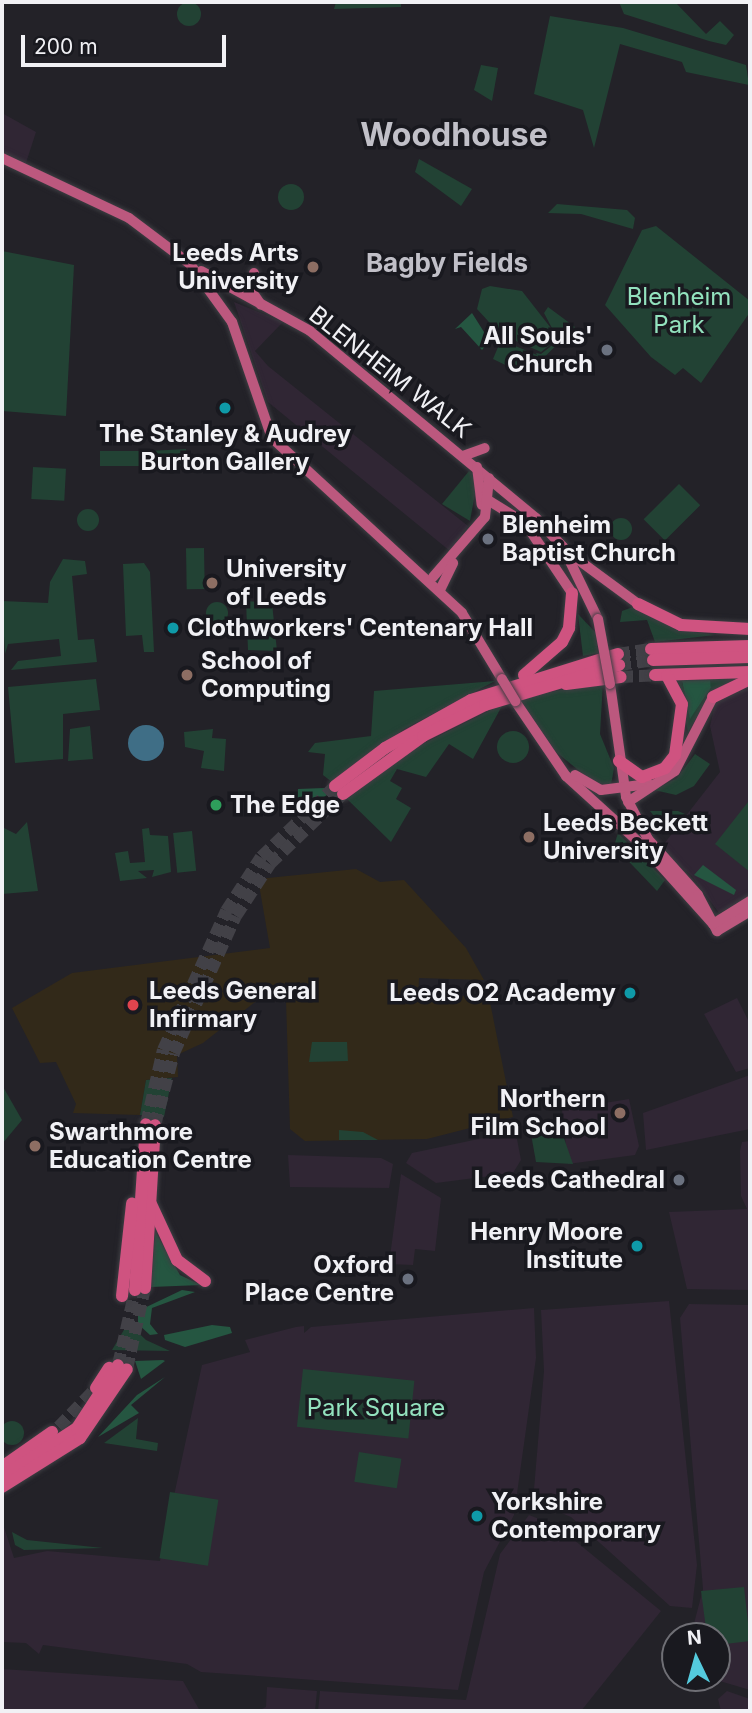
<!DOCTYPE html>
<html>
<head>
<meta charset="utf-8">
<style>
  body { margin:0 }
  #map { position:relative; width:752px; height:1713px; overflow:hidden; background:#232228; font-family:Inter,sans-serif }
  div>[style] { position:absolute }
  .commercial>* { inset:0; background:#302634 }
  .medical>* { inset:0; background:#322919 }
  .green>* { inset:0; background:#224234; transform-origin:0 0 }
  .round { border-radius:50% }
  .forest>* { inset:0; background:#255641 }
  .water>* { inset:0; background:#3f6e86 }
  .motorway-tunnel>* { height:12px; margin-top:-6px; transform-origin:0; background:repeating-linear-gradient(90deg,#424147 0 12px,transparent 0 18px) }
  .roads { filter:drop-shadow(0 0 2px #3e3e43) drop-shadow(0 0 2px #3e3e43) }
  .trunk>* { height:10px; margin:-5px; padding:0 5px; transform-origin:5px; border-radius:5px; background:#bc587e }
  .motorway>* { height:12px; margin:-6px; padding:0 6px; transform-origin:6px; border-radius:6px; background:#cf5380 }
  .bridges { filter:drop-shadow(0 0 2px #3e3e43) drop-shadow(0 0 2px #3e3e43) }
  .trunk-bridge>* { height:10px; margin:-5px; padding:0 5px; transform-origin:5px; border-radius:5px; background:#bc587e }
  .dots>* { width:19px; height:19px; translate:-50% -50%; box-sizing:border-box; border:4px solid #19191f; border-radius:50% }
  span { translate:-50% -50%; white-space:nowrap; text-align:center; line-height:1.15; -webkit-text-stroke:7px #19191f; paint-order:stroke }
  .poi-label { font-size:24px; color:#f1f1f5; font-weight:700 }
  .right { translate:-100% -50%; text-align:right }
  .left { translate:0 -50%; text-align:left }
  .park-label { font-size:24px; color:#93e2be }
  .street-label { font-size:24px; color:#f1f1f5 }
  .neighbourhood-label { font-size:26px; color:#c1c0c8; font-weight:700 }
  .district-label { font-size:32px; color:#c1c0c8; font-weight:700 }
  .frame { position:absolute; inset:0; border:4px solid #f1f1f5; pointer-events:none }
  .north { position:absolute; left:661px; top:1622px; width:70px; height:70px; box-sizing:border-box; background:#19191f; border:2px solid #6f6f75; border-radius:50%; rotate:355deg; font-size:19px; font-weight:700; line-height:28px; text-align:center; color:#f1f1f5 }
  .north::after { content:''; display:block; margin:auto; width:24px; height:32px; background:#54cadd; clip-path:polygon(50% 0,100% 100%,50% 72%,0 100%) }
  .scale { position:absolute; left:21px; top:35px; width:205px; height:32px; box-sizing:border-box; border:4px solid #f1f1f5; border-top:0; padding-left:9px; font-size:21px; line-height:24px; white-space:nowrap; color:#f1f1f5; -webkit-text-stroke:5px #19191f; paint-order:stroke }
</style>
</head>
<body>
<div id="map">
  <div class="commercial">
    <div style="clip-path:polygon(2px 113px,36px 132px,25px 166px,2px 153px)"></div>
    <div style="clip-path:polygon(234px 302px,283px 322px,255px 351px,268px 366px,468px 526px,450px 551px,268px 402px)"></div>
    <div style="clip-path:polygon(750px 683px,750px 897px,719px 913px,692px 876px,660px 849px,720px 772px,710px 726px,716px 700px)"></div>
    <div style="clip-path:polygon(737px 998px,750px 1024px,750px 1068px,736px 1072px,704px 1014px)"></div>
    <div style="clip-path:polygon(750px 1075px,750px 1129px,646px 1150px,643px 1113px)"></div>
    <div style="clip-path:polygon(629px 1099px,639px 1146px,635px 1155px,568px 1164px,562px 1110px)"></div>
    <div style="clip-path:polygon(507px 1133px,517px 1139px,521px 1160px,513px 1173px,436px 1183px,406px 1163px,412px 1153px)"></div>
    <div style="clip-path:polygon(750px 1141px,750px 1290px,687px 1289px,669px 1212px,747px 1209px,741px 1196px,740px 1151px,742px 1142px)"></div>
    <div style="clip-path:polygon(288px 1155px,381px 1158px,393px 1164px,389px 1188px,290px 1187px)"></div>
    <div style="clip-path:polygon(401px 1174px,441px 1198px,435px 1251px,415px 1249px,413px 1265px,389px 1264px)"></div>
    <div style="clip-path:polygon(669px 1301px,697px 1565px,692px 1608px,670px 1606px,571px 1517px,533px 1501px,544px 1371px,541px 1310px)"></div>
    <div style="clip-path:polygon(689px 1304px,750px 1305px,750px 1690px,713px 1679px,717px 1636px,691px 1635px,703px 1589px,680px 1318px)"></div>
    <div style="clip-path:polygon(534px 1308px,536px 1358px,514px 1515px,484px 1572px,458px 1690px,201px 1672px,187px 1664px,43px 1645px,39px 1654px,26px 1643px,2px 1642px,2px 1521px,14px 1558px,47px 1551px,160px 1561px,202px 1365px,250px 1352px,245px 1340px,296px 1327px,304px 1326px,304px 1333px,311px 1327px)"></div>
    <div style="clip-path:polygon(529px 1515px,557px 1526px,661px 1611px,581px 1711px,318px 1711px,320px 1691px,466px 1700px,500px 1554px)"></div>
    <div style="clip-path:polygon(2px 1669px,183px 1681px,200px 1711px,2px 1711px)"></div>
    <div style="clip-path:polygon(267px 1687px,317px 1691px,315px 1711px,258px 1711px,266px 1707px)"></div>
    <div style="clip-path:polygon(727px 1691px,750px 1699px,750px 1711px,721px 1711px,718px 1699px)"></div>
  </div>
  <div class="medical">
    <div style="clip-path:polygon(356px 869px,380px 882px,404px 880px,466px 948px,484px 980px,419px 978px,418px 1002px,425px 996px,469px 996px,470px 1001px,489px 997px,513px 1117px,427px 1139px,305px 1141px,290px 1129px,286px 1000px,255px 1002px,203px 1043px,177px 1055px,178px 1077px,146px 1080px,140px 1115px,73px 1113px,76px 1104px,56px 1062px,40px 1063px,12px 1008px,72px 973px,270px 948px,258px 879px)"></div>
  </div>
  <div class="green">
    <div class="round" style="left:177px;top:2px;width:24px;height:24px"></div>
    <div style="clip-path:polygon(336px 2px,401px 2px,401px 7px,334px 9px)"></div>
    <div style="clip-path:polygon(619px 2px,675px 2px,706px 34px,720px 21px,734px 35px,726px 45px,709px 41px,624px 14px)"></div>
    <div style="clip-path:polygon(550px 16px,623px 28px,746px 65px,749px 85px,686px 72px,682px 62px,620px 44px,594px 148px,583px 110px,534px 94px)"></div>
    <div style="clip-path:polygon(481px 65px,498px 68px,492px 101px,474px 90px)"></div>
    <div style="clip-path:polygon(419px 159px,472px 189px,461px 206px,415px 172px)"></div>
    <div class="round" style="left:278px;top:184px;width:26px;height:26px"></div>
    <div style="clip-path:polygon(557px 204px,627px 210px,635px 218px,633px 229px,581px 214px,548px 213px)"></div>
    <div style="clip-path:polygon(656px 226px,750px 301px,750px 312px,701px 383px,683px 368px,675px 375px,651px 357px,605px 305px,642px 230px)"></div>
    <div style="clip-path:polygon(2px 251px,74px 265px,66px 416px,2px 411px)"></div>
    <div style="clip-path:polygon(490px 286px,522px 291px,554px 332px,544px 313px,548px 307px,575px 327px,526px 375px,493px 359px,501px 340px,537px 355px,536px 353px,541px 354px,550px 347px,555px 341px,541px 352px,500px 334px,477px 309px,482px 289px)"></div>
    <div style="clip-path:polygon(186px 449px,186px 466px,150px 466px,149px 451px)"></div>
    <div style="left:146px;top:451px;width:15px;height:46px;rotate:90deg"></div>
    <div style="left:33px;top:467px;width:33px;height:32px;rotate:3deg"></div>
    <div style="clip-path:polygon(469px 471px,478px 477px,470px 521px,442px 504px)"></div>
    <div style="left:679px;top:484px;width:30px;height:50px;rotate:45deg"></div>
    <div class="round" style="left:77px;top:509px;width:22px;height:22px"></div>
    <div class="round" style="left:610px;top:518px;width:22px;height:22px"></div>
    <div style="left:204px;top:548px;width:41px;height:18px;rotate:89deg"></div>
    <div style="clip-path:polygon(63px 559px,85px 561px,87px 574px,72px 576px,78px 640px,94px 639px,97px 662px,11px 670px,18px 661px,61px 656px,59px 639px,8px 644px,5px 654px,2px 601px,48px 603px,50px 582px)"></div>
    <div style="clip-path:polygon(144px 563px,150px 572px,154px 652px,144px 652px,142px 635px,126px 636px,123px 564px)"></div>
    <div style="clip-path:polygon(246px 601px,272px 603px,277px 651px,248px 650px)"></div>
    <div class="round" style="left:206px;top:602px;width:22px;height:22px"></div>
    <div style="clip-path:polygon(633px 607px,680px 630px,715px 635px,655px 642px,647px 620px,620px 622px,622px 611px)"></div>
    <div style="clip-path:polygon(578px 614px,596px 633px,598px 653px,583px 656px)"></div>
    <div style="clip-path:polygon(evenodd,739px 676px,711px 693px,688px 732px,677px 678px,739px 676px,709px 680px,711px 688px,691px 717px,682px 682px,709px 680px)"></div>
    <div style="clip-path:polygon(96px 679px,100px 710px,63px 714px,63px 759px,15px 763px,8px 687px)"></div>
    <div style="clip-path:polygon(495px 681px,404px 729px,332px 782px,323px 775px,325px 754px,308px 752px,315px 743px,371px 736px,374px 691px)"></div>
    <div style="clip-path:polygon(603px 682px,600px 734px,614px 768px,611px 785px,593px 782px,556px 752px,519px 698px)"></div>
    <div style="clip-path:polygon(503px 704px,473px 759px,449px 744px,426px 777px,397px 769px,390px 781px,402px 788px,396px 799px,411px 808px,391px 842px,347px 799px,411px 750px)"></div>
    <div style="clip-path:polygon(90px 726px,93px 759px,68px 761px,70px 729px)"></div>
    <div style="clip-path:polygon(213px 729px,212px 738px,226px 739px,224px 771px,201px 768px,204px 751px,185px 747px,184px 732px)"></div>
    <div class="round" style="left:497px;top:731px;width:32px;height:32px"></div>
    <div style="clip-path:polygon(695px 754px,710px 764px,694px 786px,676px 795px,654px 790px,677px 778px)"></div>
    <div style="clip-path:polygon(748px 802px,750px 804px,750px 872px,715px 844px)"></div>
    <div style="clip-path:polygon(650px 811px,678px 811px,685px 814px,666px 831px)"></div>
    <div style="clip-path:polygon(27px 822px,38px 891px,2px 894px,2px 827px,16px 834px)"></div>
    <div style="clip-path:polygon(149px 828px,150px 835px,168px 836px,171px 872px,152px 877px,154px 870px,138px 871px,147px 878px,120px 881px,115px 853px,128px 851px,130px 863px,145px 862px,142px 829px)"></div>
    <div style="left:192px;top:831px;width:40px;height:19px;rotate:84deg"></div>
    <div style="clip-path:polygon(618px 833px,665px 880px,657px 891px,614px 846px)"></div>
    <div style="clip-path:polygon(312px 1042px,347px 1042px,348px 1061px,309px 1062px)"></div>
    <div style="clip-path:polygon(172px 1078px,164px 1117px,140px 1115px,146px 1080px)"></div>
    <div style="clip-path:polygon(2px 1085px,22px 1120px,2px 1144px)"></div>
    <div style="clip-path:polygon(529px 1123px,559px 1124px,573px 1164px,536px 1162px)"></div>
    <div style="clip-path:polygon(339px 1130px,363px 1132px,378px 1140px,339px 1140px)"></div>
    <div style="clip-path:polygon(128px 1323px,146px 1340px,170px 1351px,112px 1350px)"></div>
    <div style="left:303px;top:1369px;width:112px;height:58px;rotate:6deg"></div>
    <div style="clip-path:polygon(138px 1418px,136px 1439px,158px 1443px,157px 1451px,104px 1443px)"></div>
    <div class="round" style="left:0;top:1421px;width:24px;height:24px"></div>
    <div style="left:359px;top:1452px;width:43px;height:30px;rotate:9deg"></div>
    <div style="left:170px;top:1492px;width:49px;height:67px;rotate:9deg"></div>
    <div style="clip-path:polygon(12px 1532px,27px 1540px,103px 1548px,24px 1550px,15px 1545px)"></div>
    <div style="clip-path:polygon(744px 1587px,750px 1641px,717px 1645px,717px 1636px,707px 1636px,701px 1591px)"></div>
  </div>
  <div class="forest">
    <div style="clip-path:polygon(472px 313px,484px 332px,496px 333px,482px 350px,461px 327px,455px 329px)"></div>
    <div style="clip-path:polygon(710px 680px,711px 688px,690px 719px,682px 681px)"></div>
    <div style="clip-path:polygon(324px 788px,330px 793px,296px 816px,298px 789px)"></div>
    <div style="clip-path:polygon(703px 865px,736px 890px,734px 895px,694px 875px)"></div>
    <div style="clip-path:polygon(155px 1231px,180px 1275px,201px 1285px,151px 1287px)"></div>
    <div style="clip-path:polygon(182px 1290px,195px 1292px,152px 1308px,150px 1324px,158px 1334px,150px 1335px,138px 1324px,138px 1311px)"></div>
    <div style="clip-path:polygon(212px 1325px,230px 1327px,232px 1333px,185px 1347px,165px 1340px,164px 1335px)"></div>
    <div style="clip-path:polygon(135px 1361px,163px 1360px,165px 1361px,141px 1379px)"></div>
    <div style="clip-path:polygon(165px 1377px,131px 1405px,139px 1413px,98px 1437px,137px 1395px)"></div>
  </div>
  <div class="water">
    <div class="round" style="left:128px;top:725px;width:36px;height:36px"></div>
  </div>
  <div class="motorway-tunnel">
    <div style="left:618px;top:654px;width:33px;rotate:-9deg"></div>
    <div style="left:619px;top:665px;width:34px;rotate:-8deg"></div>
    <div style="left:621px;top:677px;width:34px;rotate:-3deg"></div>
    <div style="left:146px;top:1124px;width:76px;rotate:-77.1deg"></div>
    <div style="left:163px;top:1050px;width:153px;rotate:-65.6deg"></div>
    <div style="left:226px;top:911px;width:64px;rotate:-57.1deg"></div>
    <div style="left:261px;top:857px;width:103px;rotate:-43.8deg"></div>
    <div style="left:155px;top:1125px;width:74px;rotate:-75.2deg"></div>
    <div style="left:174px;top:1053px;width:150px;rotate:-65.7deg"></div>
    <div style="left:236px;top:916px;width:62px;rotate:-56.8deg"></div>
    <div style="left:270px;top:864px;width:101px;rotate:-43.8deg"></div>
    <div style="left:118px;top:1365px;width:77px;rotate:-77.2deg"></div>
    <div style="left:127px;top:1369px;width:83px;rotate:-77.5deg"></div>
    <div style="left:46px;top:1440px;width:72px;rotate:-46.1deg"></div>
  </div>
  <div class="roads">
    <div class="trunk">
      <div style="left:2px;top:158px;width:140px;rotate:25.3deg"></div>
      <div style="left:129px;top:218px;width:76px;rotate:37deg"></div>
      <div style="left:190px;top:264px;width:72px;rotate:54.1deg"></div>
      <div style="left:232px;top:322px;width:123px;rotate:71deg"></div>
      <div style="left:272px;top:438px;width:258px;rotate:42.6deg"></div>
      <div style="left:462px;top:613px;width:77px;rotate:58.8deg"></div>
      <div style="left:201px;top:271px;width:124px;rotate:28.8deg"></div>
      <div style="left:310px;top:331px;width:293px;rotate:39.6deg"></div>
      <div style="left:536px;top:518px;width:40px;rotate:47deg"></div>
      <div style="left:563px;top:547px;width:80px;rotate:64.1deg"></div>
      <div style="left:254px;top:273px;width:20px;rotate:93deg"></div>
      <div style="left:253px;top:293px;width:14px;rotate:56deg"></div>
      <div style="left:463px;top:456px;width:23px;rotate:-20deg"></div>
      <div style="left:477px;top:467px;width:38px;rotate:83deg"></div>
      <div style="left:483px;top:497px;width:49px;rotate:31.8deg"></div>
      <div style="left:525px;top:523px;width:84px;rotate:56.1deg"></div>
      <div style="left:573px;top:556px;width:81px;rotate:36.4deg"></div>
      <div style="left:433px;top:577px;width:79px;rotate:-49.1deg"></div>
      <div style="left:485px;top:517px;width:39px;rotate:-84deg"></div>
      <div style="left:440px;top:590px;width:30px;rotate:-64deg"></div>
      <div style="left:610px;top:684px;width:114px;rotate:81.9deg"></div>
      <div style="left:626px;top:797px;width:47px;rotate:62.4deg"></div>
      <div style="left:648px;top:839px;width:75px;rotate:48.2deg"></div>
      <div style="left:698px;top:895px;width:41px;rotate:62.2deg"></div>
      <div style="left:717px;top:931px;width:39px;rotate:-31deg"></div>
      <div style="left:515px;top:701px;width:91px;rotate:55.8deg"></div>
      <div style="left:566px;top:776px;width:105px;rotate:42.3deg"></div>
      <div style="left:644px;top:847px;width:103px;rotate:48.1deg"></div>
      <div style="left:575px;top:775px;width:30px;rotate:30deg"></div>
      <div style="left:601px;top:790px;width:48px;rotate:-7.1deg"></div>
      <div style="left:628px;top:802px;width:56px;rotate:-33.4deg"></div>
      <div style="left:675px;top:771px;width:83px;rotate:-62.8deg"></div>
      <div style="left:713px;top:924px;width:44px;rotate:-31.9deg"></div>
    </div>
    <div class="motorway">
      <div style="left:638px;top:604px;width:48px;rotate:26deg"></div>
      <div style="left:681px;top:625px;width:69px;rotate:3.3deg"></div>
      <div style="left:651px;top:649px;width:99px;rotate:-1.7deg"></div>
      <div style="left:653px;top:660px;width:97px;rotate:-1.8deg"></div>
      <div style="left:524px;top:675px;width:50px;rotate:-41deg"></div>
      <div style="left:562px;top:642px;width:16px;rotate:-63deg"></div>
      <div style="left:569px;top:628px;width:35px;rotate:-85deg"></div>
      <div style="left:655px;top:675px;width:95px;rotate:-1.8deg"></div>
      <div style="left:566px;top:684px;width:55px;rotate:-7.3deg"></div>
      <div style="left:713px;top:697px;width:41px;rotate:-25.9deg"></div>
      <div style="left:619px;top:761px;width:28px;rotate:35deg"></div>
      <div style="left:642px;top:777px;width:25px;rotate:-21deg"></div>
      <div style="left:665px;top:768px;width:16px;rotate:-52deg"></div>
      <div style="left:675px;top:755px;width:51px;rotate:-82.2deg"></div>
      <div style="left:682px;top:704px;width:32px;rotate:-118deg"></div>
      <div style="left:335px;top:786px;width:63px;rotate:-37.2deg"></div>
      <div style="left:385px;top:748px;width:98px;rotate:-29.2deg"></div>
      <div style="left:471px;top:700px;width:154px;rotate:-17.4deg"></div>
      <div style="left:343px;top:794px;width:99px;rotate:-35.9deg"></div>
      <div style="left:423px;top:736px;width:69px;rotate:-26.6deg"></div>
      <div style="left:485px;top:705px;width:140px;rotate:-16.6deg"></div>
      <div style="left:151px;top:1204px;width:62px;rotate:65.1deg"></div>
      <div style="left:177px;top:1260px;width:35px;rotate:37deg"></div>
      <div style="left:145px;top:1288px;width:163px;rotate:-86.5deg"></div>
      <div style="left:135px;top:1290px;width:166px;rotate:-86.2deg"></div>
      <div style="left:122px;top:1296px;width:93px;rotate:-83.8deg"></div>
      <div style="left:96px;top:1388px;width:24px;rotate:-57deg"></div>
      <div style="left:2px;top:1467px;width:61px;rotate:-35deg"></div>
      <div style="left:2px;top:1477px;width:90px;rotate:-33.2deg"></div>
      <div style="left:77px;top:1428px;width:75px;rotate:-56.9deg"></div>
      <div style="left:2px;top:1487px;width:92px;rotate:-32.1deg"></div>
      <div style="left:80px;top:1438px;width:83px;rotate:-55.7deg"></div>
    </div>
  </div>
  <div class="bridges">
    <div class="trunk-bridge">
      <div style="left:598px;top:619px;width:66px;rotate:79.5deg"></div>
      <div style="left:502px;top:679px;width:26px;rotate:59deg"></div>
    </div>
  </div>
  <div class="dots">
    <div style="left:313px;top:267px;background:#8d6e63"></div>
    <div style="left:607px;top:350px;background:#6b7280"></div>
    <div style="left:225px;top:408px;background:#0f9aa8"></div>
    <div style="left:488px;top:539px;background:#6b7280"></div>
    <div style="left:212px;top:583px;background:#8d6e63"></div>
    <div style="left:173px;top:628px;background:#0f9aa8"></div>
    <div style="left:187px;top:675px;background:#8d6e63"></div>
    <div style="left:216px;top:805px;background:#2e9e5b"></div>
    <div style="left:529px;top:837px;background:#8d6e63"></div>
    <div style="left:630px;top:993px;background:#0f9aa8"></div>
    <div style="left:133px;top:1005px;background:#e0444e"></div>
    <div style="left:620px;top:1113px;background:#8d6e63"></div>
    <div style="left:35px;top:1146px;background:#8d6e63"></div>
    <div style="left:679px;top:1180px;background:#6b7280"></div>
    <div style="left:637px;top:1246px;background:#0f9aa8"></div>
    <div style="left:408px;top:1279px;background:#6b7280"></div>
    <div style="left:477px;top:1516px;background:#0f9aa8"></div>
  </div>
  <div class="poi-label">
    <span class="right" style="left:299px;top:267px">Leeds Arts<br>University</span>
    <span class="right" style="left:593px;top:350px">All Souls'<br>Church</span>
    <span style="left:225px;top:448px">The Stanley &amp; Audrey<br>Burton Gallery</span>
    <span class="left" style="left:502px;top:539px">Blenheim<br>Baptist Church</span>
    <span class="left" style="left:226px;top:583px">University<br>of Leeds</span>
    <span class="left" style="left:187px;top:628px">Clothworkers' Centenary Hall</span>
    <span class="left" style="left:201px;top:675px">School of<br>Computing</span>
    <span class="left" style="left:230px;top:805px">The Edge</span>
    <span class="left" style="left:543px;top:837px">Leeds Beckett<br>University</span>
    <span class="left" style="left:149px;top:1005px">Leeds General<br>Infirmary</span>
    <span class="right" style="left:616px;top:993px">Leeds O2 Academy</span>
    <span class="right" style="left:606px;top:1113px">Northern<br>Film School</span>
    <span class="left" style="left:49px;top:1146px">Swarthmore<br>Education Centre</span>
    <span class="right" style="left:665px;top:1180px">Leeds Cathedral</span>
    <span class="right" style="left:623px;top:1246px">Henry Moore<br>Institute</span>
    <span class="right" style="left:394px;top:1279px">Oxford<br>Place Centre</span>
    <span class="left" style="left:491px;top:1516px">Yorkshire<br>Contemporary</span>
  </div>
  <div class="park-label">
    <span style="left:679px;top:311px">Blenheim<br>Park</span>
    <span style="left:376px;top:1408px">Park Square</span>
  </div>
  <div class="street-label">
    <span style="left:390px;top:372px;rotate:38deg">BLENHEIM WALK</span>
  </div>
  <div class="neighbourhood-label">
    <span style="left:447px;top:263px">Bagby Fields</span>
  </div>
  <div class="district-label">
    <span style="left:454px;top:135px">Woodhouse</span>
  </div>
  <div class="frame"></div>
  <div class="north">N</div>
  <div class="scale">200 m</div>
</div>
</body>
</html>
